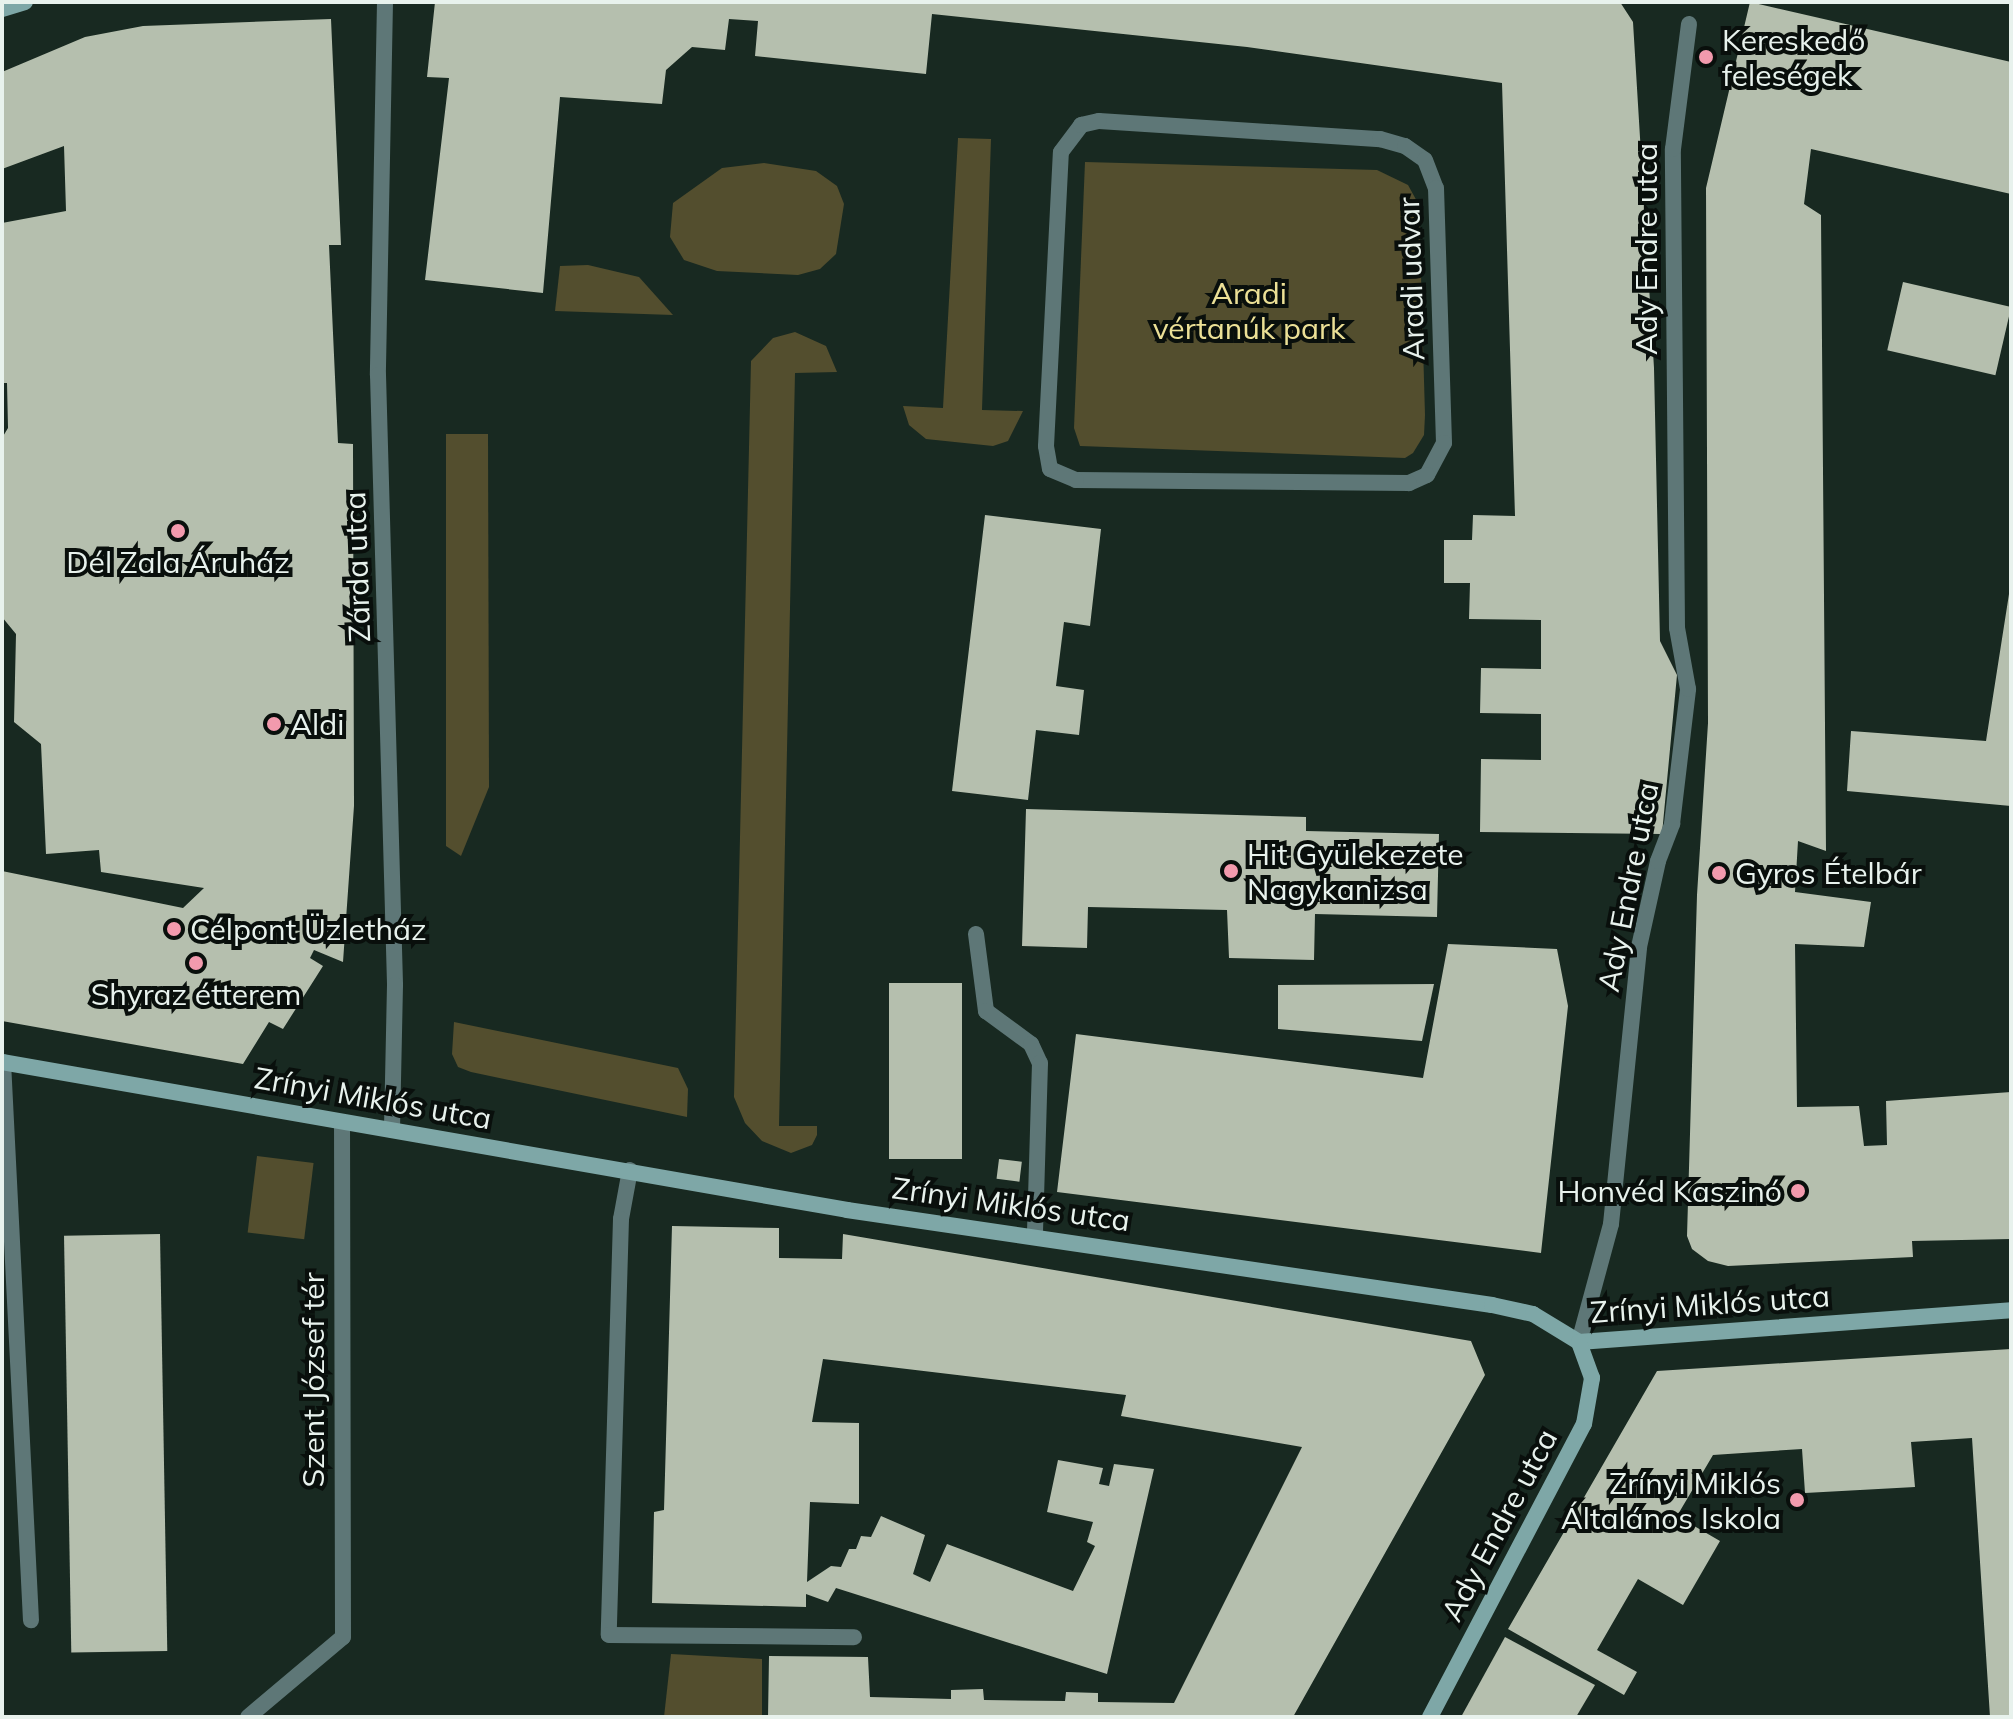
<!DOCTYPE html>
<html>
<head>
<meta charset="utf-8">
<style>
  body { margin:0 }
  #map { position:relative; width:2013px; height:1719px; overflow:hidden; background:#182921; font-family:Mulish,sans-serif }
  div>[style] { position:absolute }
  .green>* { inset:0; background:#534e2e; transform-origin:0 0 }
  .building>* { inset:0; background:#b5bfae; transform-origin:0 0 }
  .lane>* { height:16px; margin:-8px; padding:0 8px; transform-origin:8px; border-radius:8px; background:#5e7777 }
  .street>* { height:16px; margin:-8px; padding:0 8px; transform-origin:8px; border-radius:8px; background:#5e7777 }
  .secondary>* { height:16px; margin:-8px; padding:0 8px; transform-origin:8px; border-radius:8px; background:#7ea7a7 }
  .dots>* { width:22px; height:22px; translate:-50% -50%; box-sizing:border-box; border:4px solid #090f0c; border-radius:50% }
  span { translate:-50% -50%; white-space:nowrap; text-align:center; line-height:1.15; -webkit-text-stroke:8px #090f0c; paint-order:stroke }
  .poi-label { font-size:30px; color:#e8f2ed }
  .left { translate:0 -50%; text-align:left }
  .right { translate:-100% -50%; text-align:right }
  .street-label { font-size:30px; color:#e8f2ed }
  .park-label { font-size:30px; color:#ece096 }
  .frame { position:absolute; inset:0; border:4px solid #e8f2ed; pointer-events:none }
</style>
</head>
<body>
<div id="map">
  <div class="green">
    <div style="clip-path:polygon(958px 138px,991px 139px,982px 410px,1023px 411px,1008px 441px,993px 446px,926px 439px,909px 425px,903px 406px,943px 408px)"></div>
    <div style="clip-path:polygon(1085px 162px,1377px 170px,1408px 185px,1419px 205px,1425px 415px,1424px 435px,1413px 453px,1405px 458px,1080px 446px,1074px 428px)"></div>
    <div style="clip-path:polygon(764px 163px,816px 171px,837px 186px,844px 204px,836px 254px,820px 269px,798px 275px,717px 271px,684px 260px,670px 237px,673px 203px,722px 168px)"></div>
    <div style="clip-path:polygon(588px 265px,639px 277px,673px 315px,555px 311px,560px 266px)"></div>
    <div style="clip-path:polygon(795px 332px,826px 346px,837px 372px,795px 373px,779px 1126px,817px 1126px,817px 1135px,812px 1145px,791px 1153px,762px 1141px,745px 1123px,734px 1097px,751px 361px,773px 338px)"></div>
    <div style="clip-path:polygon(446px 434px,488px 434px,489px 787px,461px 856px,446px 846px)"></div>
    <div style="clip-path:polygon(454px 1022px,678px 1068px,688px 1089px,687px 1117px,471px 1072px,458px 1067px,452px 1054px)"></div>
    <div style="left:257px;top:1156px;width:57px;height:77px;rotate:7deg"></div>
    <div style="clip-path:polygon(671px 1654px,762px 1659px,762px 1717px,664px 1717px)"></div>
  </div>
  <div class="building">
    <div style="clip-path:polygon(435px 2px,1620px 2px,1633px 22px,1654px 368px,1660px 641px,1677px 675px,1662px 834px,1480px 832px,1481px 759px,1541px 760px,1541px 714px,1480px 713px,1481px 668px,1541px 669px,1541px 620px,1469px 619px,1470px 583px,1444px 583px,1444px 540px,1472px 540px,1473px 515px,1515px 516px,1502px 83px,1247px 47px,932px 14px,926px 74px,755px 56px,758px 21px,729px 19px,725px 50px,692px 47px,666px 70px,662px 104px,560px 97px,543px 293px,425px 280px,449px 78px,427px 77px)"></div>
    <div style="clip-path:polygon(1750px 2px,2011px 62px,2011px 194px,1811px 149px,1804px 204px,1821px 215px,1826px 851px,1798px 841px,1795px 892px,1871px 902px,1864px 947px,1795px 944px,1797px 1107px,1859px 1106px,1864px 1146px,1887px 1145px,1886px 1101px,2011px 1092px,2011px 1239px,1912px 1241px,1913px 1257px,1728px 1266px,1708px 1261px,1692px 1249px,1687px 1236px,1697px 895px,1708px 723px,1706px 188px)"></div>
    <div style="clip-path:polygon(331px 19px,341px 245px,329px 245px,338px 443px,353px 444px,354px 806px,343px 962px,314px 950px,310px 958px,323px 966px,283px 1029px,269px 1022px,243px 1064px,2px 1021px,2px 871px,183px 908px,204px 888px,101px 872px,99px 850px,46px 854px,41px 744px,14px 722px,16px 634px,2px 617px,2px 438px,8px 428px,7px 383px,2px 383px,2px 223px,66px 211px,64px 146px,2px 169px,2px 72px,85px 37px,143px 26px)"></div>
    <div style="left:1903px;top:282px;width:111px;height:70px;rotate:13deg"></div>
    <div style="clip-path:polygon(985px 515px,1101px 529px,1090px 626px,1064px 622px,1056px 686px,1084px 690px,1079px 735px,1036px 730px,1028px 800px,952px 791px)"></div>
    <div style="clip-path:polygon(2009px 594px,2011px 806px,1847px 791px,1851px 731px,1986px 741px)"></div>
    <div style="clip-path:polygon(1026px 809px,1306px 817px,1306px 831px,1439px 834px,1437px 917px,1315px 914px,1314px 960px,1229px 958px,1227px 910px,1088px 907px,1087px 948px,1022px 946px)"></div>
    <div style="clip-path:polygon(1448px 944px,1557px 949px,1568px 1006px,1541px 1253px,1057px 1192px,1076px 1034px,1423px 1078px)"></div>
    <div style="left:889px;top:983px;width:73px;height:176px"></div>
    <div style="clip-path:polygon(1434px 984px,1422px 1041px,1278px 1029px,1278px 985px)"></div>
    <div style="left:999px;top:1159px;width:23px;height:20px;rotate:7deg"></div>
    <div style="clip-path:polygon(672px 1226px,779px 1228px,779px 1258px,842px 1259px,843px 1234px,1471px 1341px,1485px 1375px,1293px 1717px,768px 1717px,769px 1656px,868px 1657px,870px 1697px,951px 1699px,951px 1690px,983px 1689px,984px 1700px,1065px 1701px,1066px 1692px,1098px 1693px,1098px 1702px,1174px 1703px,1302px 1447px,1121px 1416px,1126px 1395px,823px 1359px,812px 1422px,859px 1423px,859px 1504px,810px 1502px,807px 1582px,831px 1566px,841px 1567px,849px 1549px,856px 1549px,861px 1536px,871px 1537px,881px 1516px,925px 1535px,913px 1574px,930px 1582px,947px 1544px,1073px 1591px,1095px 1546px,1087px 1542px,1093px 1522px,1047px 1512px,1058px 1460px,1103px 1468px,1099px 1484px,1109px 1486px,1114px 1464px,1154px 1469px,1107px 1674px,836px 1588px,828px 1602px,806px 1594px,806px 1607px,652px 1603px,654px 1512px,664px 1510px)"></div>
    <div style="left:160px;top:1234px;width:417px;height:96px;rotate:89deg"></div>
    <div style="clip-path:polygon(2011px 1349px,2011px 1717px,1990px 1717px,1972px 1438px,1911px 1442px,1915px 1487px,1805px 1493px,1802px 1449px,1713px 1455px,1677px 1516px,1720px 1541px,1683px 1605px,1638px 1579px,1597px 1650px,1637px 1672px,1624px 1695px,1508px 1629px,1657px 1371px)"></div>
    <div style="clip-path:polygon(1505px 1637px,1595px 1685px,1576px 1717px,1461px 1717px)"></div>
  </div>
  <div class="lane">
    <div style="left:1099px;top:121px;width:282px;rotate:3.7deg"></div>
    <div style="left:1380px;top:139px;width:26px;rotate:16deg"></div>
    <div style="left:1405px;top:146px;width:24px;rotate:35deg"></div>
    <div style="left:1425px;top:160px;width:30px;rotate:69deg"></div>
    <div style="left:1436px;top:188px;width:255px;rotate:88.2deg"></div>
    <div style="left:1444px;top:443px;width:36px;rotate:118deg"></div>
    <div style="left:1427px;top:475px;width:20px;rotate:156deg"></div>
    <div style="left:1409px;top:483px;width:333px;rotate:-179.5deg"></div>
    <div style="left:1076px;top:480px;width:28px;rotate:-157deg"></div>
    <div style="left:1050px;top:469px;width:23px;rotate:-100deg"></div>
    <div style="left:1046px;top:446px;width:294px;rotate:-87.1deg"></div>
    <div style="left:1061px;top:152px;width:34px;rotate:-53deg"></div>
    <div style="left:1081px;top:125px;width:18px;rotate:-13deg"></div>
    <div style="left:976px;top:934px;width:78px;rotate:82.6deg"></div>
    <div style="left:986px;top:1011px;width:56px;rotate:36.3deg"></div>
    <div style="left:1031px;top:1044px;width:21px;rotate:65deg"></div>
    <div style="left:1040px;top:1063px;width:171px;rotate:91.7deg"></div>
    <div style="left:3px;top:1062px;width:559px;rotate:87.13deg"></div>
    <div style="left:630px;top:1170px;width:50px;rotate:100.4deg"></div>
    <div style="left:621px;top:1219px;width:416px;rotate:91.7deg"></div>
    <div style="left:609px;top:1635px;width:245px;rotate:0.5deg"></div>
  </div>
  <div class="street">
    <div style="left:385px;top:2px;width:373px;rotate:91.1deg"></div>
    <div style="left:378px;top:375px;width:610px;rotate:88.4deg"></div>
    <div style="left:395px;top:985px;width:145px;rotate:91.2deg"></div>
    <div style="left:1579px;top:1342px;width:122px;rotate:-74.8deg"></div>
    <div style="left:1611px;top:1224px;width:278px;rotate:-84.2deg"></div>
    <div style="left:1639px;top:947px;width:88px;rotate:-77.5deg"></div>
    <div style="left:1658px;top:861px;width:40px;rotate:-69deg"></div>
    <div style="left:1672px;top:824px;width:136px;rotate:-83.2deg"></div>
    <div style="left:1688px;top:689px;width:62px;rotate:-100.2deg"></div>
    <div style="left:1677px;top:628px;width:479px;rotate:-90.5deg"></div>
    <div style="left:1673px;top:149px;width:126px;rotate:-82.7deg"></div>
    <div style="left:248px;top:1717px;width:124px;rotate:-40.1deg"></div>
    <div style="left:343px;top:1637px;width:514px;rotate:-90.11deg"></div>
  </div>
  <div class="secondary">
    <div style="left:2px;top:9px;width:24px;rotate:-17deg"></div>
    <div style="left:2px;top:1062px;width:858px;rotate:9.93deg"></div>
    <div style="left:847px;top:1210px;width:652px;rotate:8.38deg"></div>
    <div style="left:1492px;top:1305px;width:42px;rotate:12.4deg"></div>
    <div style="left:1533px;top:1314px;width:54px;rotate:31.3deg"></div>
    <div style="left:1579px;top:1342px;width:433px;rotate:-4.2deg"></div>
    <div style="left:1430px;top:1717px;width:331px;rotate:-62.3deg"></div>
    <div style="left:1584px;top:1424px;width:47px;rotate:-80.1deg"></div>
    <div style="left:1592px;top:1378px;width:38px;rotate:-110deg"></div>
  </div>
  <div class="dots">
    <div style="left:1706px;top:57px;background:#f29aad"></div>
    <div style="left:178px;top:531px;background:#f29aad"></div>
    <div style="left:274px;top:724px;background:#f29aad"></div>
    <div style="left:1231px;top:871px;background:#f29aad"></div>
    <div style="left:1719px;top:873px;background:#f29aad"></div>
    <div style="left:174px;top:929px;background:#f29aad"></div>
    <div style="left:196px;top:963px;background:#f29aad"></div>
    <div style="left:1798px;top:1191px;background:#f29aad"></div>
    <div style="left:1797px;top:1500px;background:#f29aad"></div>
  </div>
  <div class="poi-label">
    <span class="left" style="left:1722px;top:57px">Kereskedő<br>feleségek</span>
    <span style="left:178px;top:562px">Dél Zala Áruház</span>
    <span class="left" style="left:290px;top:724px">Aldi</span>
    <span class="left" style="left:1247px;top:871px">Hit Gyülekezete<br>Nagykanizsa</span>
    <span class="left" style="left:1735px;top:873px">Gyros Ételbár</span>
    <span class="left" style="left:190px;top:929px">Célpont Üzletház</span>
    <span style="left:196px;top:994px">Shyraz étterem</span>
    <span class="right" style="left:1782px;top:1191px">Honvéd Kaszinó</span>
    <span class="right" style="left:1781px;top:1500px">Zrínyi Miklós<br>Általános Iskola</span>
  </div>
  <div class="street-label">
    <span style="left:1646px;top:249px;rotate:-90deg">Ady Endre utca</span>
    <span style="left:1411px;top:279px;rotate:-92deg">Aradi udvar</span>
    <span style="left:357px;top:567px;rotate:-92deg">Zárda utca</span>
    <span style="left:1628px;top:887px;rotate:-79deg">Ady Endre utca</span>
    <span style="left:373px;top:1098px;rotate:10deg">Zrínyi Miklós utca</span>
    <span style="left:1011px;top:1204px;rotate:8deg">Zrínyi Miklós utca</span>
    <span style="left:1710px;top:1304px;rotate:-4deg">Zrínyi Miklós utca</span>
    <span style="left:313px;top:1380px;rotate:-90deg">Szent József tér</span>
    <span style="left:1499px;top:1525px;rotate:-62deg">Ady Endre utca</span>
  </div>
  <div class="park-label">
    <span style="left:1249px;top:310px">Aradi<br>vértanúk park</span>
  </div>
  <div class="frame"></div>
</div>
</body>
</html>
